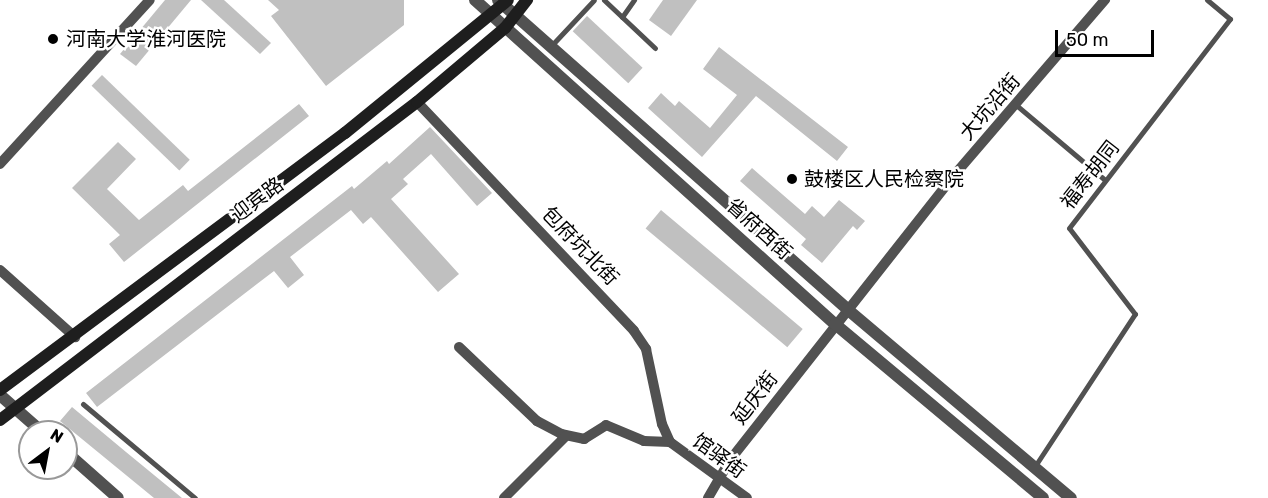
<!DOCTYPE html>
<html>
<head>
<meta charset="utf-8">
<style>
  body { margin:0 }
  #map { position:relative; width:1268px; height:498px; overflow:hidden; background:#fff; font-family:Rubik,"Noto Sans SC",sans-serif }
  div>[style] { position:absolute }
  .building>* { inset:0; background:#c0c0c0; transform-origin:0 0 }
  .service>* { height:5px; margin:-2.5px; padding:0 2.5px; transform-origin:2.5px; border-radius:2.5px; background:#515151 }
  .minor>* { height:10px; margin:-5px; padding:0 5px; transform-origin:5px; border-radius:5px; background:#515151 }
  .tertiary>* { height:12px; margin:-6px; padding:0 6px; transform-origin:6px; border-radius:6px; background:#515151 }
  .secondary>* { height:12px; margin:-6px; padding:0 6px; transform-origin:6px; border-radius:6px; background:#1e1e1e }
  .dots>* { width:16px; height:16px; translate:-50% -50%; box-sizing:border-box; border:3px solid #fff; border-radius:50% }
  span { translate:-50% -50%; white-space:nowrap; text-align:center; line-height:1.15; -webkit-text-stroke:5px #fff; paint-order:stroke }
  .poi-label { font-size:20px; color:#000 }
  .left { translate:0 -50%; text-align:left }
  .street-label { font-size:20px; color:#000 }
  .north { position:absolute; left:18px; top:420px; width:60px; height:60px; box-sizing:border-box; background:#fff; border:2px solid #999; border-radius:50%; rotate:32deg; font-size:16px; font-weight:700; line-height:24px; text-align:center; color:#000 }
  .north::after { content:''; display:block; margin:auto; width:21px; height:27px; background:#000; clip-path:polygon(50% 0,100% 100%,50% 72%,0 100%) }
  .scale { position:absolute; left:1055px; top:30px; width:99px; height:27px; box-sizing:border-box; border:3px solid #000; border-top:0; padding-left:8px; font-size:18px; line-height:21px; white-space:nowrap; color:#000; -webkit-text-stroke:4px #fff; paint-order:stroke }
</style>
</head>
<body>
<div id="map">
  <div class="building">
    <div style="clip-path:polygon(165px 0,191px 0,136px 66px,120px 54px)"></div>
    <div style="clip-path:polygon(201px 0,224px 0,271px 43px,260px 54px)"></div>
    <div style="clip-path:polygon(268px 0,404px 0,404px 25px,326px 86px,271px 16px,279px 10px)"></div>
    <div style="clip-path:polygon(663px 0,697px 0,671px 36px,649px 20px)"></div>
    <div style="left:587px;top:16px;width:76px;height:21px;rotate:43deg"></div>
    <div style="clip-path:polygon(719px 47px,848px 147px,837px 161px,756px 96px,702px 157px,648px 108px,661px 93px,675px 106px,679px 101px,710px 128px,737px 95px,703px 69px)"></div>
    <div style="left:102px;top:75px;width:122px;height:15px;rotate:44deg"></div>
    <div style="clip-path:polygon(299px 104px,309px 116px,124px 262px,109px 244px,120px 235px,72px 188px,118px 142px,136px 159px,107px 189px,139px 220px,183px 185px,188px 191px)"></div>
    <div style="clip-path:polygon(430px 127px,492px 193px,477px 206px,431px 154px,403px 179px,408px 184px,391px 199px,459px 274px,438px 292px,371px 217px,363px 224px,351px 210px,290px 257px,304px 275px,288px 288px,274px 271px,97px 407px,86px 393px,352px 186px,354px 189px,387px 161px,389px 164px)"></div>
    <div style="clip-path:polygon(752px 168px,805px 214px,812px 206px,824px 217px,839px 200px,865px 221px,857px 230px,853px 226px,822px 263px,801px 245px,806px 239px,740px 181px)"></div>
    <div style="left:661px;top:210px;width:185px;height:24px;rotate:40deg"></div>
    <div style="clip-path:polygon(72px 407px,126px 452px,182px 498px,154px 498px,60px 421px)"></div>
  </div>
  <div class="service">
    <div style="left:604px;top:0;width:70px;rotate:43.3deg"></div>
    <div style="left:622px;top:17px;width:21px;rotate:-55deg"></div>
    <div style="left:550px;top:47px;width:64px;rotate:-46.9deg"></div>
    <div style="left:1016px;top:105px;width:116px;rotate:40.1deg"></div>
    <div style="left:83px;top:404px;width:146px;rotate:40deg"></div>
    <div style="left:1035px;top:466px;width:182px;rotate:-56.7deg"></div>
    <div style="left:1135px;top:314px;width:108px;rotate:-127.5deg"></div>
    <div style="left:1069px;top:228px;width:264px;rotate:-52.4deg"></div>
    <div style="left:1230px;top:19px;width:30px;rotate:-140deg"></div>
  </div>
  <div class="minor">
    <div style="left:417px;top:102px;width:315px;rotate:46.5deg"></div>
    <div style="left:634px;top:331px;width:22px;rotate:56deg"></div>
    <div style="left:646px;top:349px;width:77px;rotate:78deg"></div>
    <div style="left:662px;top:424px;width:20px;rotate:66deg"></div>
    <div style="left:670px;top:442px;width:95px;rotate:36deg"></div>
    <div style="left:0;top:164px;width:222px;rotate:-47.6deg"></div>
    <div style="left:0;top:270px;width:101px;rotate:41.8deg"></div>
    <div style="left:459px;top:347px;width:108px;rotate:43.5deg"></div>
    <div style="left:537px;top:421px;width:27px;rotate:28deg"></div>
    <div style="left:561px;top:434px;width:24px;rotate:12deg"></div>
    <div style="left:584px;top:439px;width:26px;rotate:-32deg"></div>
    <div style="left:606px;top:425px;width:41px;rotate:22.8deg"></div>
    <div style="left:644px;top:441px;width:26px;rotate:2deg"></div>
    <div style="left:504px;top:498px;width:88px;rotate:-45deg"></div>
    <div style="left:708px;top:498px;width:44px;rotate:-59.9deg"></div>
    <div style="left:730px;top:460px;width:356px;rotate:-51.8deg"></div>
    <div style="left:950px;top:180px;width:238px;rotate:-49.3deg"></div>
  </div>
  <div class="tertiary">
    <div style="left:475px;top:0;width:484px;rotate:42deg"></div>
    <div style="left:835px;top:324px;width:271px;rotate:39.9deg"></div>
    <div style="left:498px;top:0;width:466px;rotate:41.5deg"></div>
    <div style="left:847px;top:309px;width:293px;rotate:40.2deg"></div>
    <div style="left:0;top:395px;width:56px;rotate:41.4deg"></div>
    <div style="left:66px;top:452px;width:69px;rotate:41.5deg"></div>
  </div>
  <div class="secondary">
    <div style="left:0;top:390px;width:430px;rotate:-36.7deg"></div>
    <div style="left:345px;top:133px;width:210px;rotate:-39.2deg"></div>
    <div style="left:0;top:420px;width:524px;rotate:-37.33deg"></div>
    <div style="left:417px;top:102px;width:115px;rotate:-40.1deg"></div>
    <div style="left:505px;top:28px;width:36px;rotate:-52deg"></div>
  </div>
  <div class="dots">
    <div style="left:53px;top:39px;background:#000"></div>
    <div style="left:792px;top:179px;background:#000"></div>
  </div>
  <div class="poi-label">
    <span class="left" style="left:66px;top:39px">河南大学淮河医院</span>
    <span class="left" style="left:804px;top:179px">鼓楼区人民检察院</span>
  </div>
  <div class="street-label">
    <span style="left:990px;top:107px;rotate:-49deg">大坑沿街</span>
    <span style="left:1090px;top:175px;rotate:-52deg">福寿胡同</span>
    <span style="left:257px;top:200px;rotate:-37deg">迎宾路</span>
    <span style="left:759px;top:229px;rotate:42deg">省府西街</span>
    <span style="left:580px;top:246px;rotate:46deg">包府坑北街</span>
    <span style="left:755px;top:398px;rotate:-52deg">延庆街</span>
    <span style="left:719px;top:456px;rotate:36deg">馆驿街</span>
  </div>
  <div class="north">N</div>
  <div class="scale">50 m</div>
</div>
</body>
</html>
